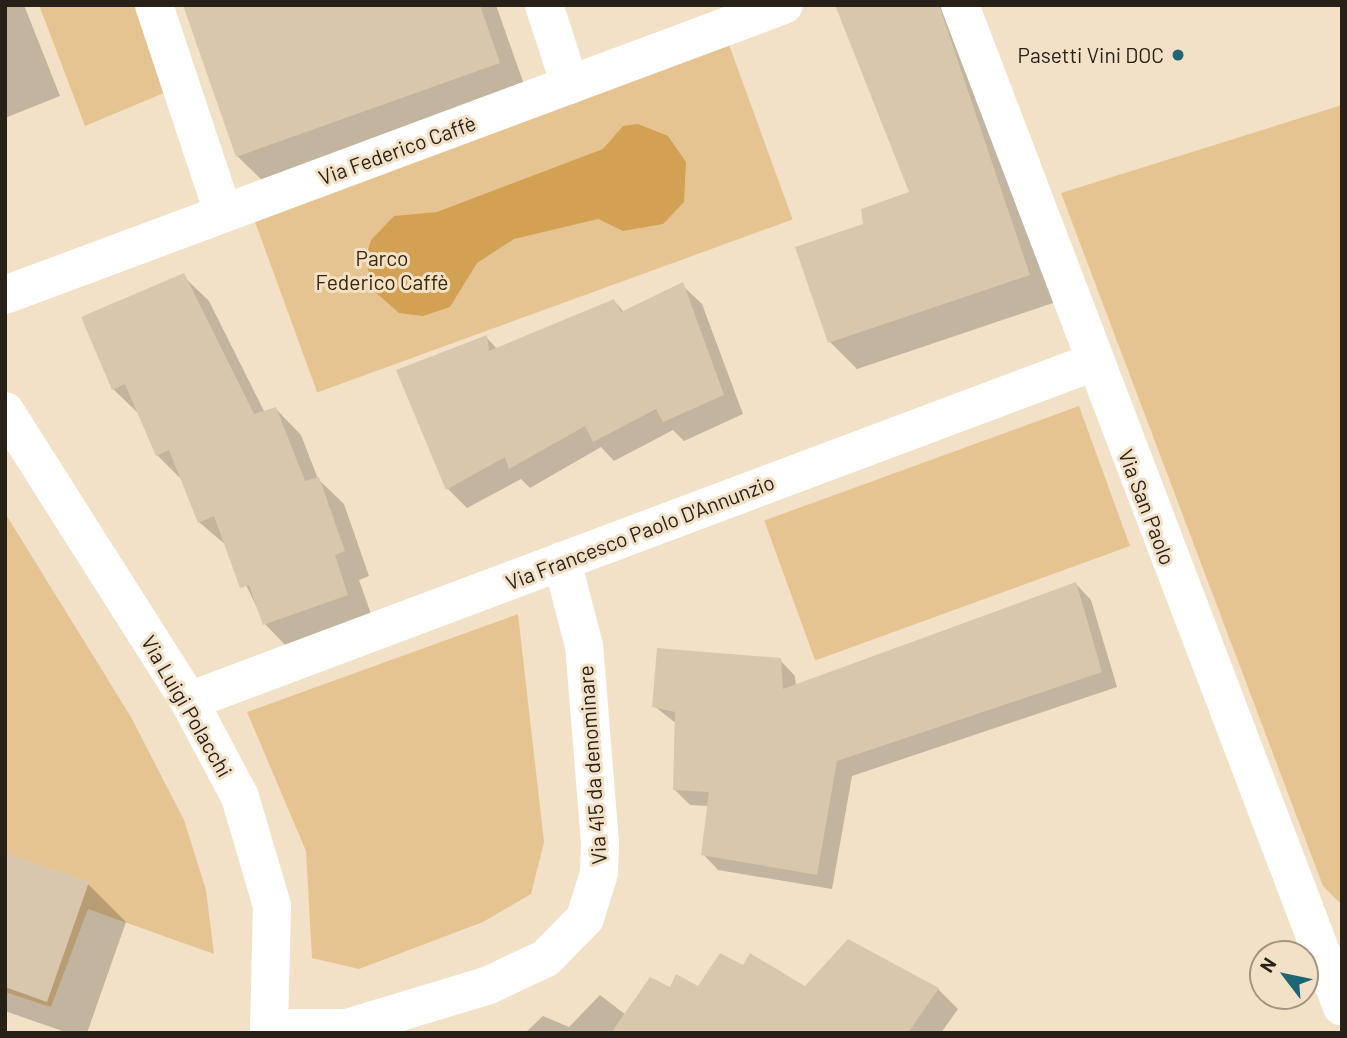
<!DOCTYPE html>
<html>
<head>
<meta charset="utf-8">
<style>
  body { margin:0 }
  #map { position:relative; width:1347px; height:1038px; overflow:hidden; background:#f3e1c7; font-family:Barlow,sans-serif }
  div>[style] { position:absolute }
  .green>* { inset:0; background:#e6c492; transform-origin:0 0 }
  .water>* { inset:0; background:#d3a154 }
  .shadow>* { inset:0; background:#0003 }
  .building>* { inset:0; background:#d9c7ad }
  .minor>* { height:38px; margin:-19px; padding:0 19px; transform-origin:19px; border-radius:19px; background:#fff }
  .dots>* { width:19px; height:19px; translate:-50% -50%; box-sizing:border-box; border:4px solid #f3e1c7; border-radius:50% }
  span { translate:-50% -50%; white-space:nowrap; text-align:center; line-height:1.15; -webkit-text-stroke:6px #f3e1c7; paint-order:stroke }
  .poi-label { font-size:21px; color:#282118 }
  .right { translate:-100% -50%; text-align:right }
  .street-label { font-size:21px; color:#282118 }
  .park-label { font-size:21px; color:#392502 }
  .frame { position:absolute; inset:0; border:7px solid #282118; pointer-events:none }
  .north { position:absolute; left:1249px; top:940px; width:70px; height:70px; box-sizing:border-box; background:#f3e1c7; border:2px solid #a29481; border-radius:50%; rotate:302deg; font-size:19px; font-weight:700; line-height:28px; text-align:center; color:#282118 }
  .north::after { content:''; display:block; margin:auto; width:24px; height:32px; background:#1f6675; clip-path:polygon(50% 0,100% 100%,50% 72%,0 100%) }
</style>
</head>
<body>
<div id="map">
  <div class="green">
    <div style="clip-path:polygon(39px 5px,141px 5px,171px 90px,85px 126px)"></div>
    <div style="left:727px;top:39px;width:192px;height:506px;rotate:70deg"></div>
    <div style="clip-path:polygon(1342px 105px,1342px 902px,1339px 902px,1323px 886px,1061px 193px)"></div>
    <div style="left:1079px;top:406px;width:149px;height:335px;rotate:70deg"></div>
    <div style="clip-path:polygon(5px 513px,131px 717px,184px 820px,206px 890px,214px 954px,88px 909px,51px 1007px,5px 992px)"></div>
    <div style="clip-path:polygon(518px 614px,544px 842px,531px 894px,483px 922px,359px 969px,312px 958px,306px 851px,247px 712px)"></div>
  </div>
  <div class="water">
    <div style="clip-path:polygon(638px 124px,668px 136px,686px 162px,684px 202px,663px 224px,623px 231px,598px 219px,514px 239px,477px 263px,450px 307px,423px 316px,399px 313px,372px 289px,366px 257px,371px 240px,394px 216px,437px 212px,603px 149px,623px 126px)"></div>
  </div>
  <div class="shadow">
    <div style="clip-path:polygon(5px 5px,24px 5px,60px 96px,5px 118px)"></div>
    <div style="clip-path:polygon(185px 5px,496px 5px,526px 90px,265px 183px,237px 156px)"></div>
    <div style="clip-path:polygon(844px 5px,961px 5px,1056px 302px,857px 369px,830px 342px,865px 225px,912px 193px)"></div>
    <div style="clip-path:polygon(183px 276px,209px 301px,265px 413px,276px 409px,301px 435px,318px 479px,344px 504px,369px 576px,359px 580px,373px 620px,290px 650px,265px 624px,227px 546px,199px 522px,183px 481px,157px 455px,139px 414px,113px 389px)"></div>
    <div style="clip-path:polygon(682px 285px,702px 304px,743px 414px,684px 441px,673px 430px,614px 461px,601px 447px,530px 488px,521px 479px,467px 508px,448px 489px,486px 337px,498px 350px,614px 301px,624px 312px)"></div>
    <div style="clip-path:polygon(1076px 584px,1091px 600px,1117px 687px,852px 776px,832px 889px,718px 870px,703px 854px,709px 806px,690px 805px,675px 790px,677px 724px,654px 706px,780px 660px,795px 676px,796px 686px)"></div>
    <div style="clip-path:polygon(5px 855px,88px 884px,126px 922px,87px 1033px,68px 1033px,5px 1011px)"></div>
    <div style="clip-path:polygon(849px 941px,938px 989px,958px 1009px,941px 1033px,525px 1033px,543px 1016px,569px 1027px,600px 995px,626px 1015px,670px 990px,699px 988px,744px 967px,805px 989px)"></div>
  </div>
  <div class="building">
    <div style="clip-path:polygon(183px 5px,480px 5px,500px 63px,236px 157px)"></div>
    <div style="clip-path:polygon(835px 5px,939px 5px,1030px 275px,828px 343px,795px 247px,863px 224px,861px 209px,909px 192px)"></div>
    <div style="clip-path:polygon(184px 273px,254px 414px,276px 407px,305px 481px,319px 477px,345px 551px,335px 555px,348px 595px,263px 625px,249px 585px,240px 588px,214px 516px,198px 523px,169px 450px,156px 456px,125px 384px,112px 390px,81px 317px)"></div>
    <div style="clip-path:polygon(683px 282px,724px 395px,663px 422px,656px 409px,593px 442px,585px 426px,509px 469px,505px 457px,446px 490px,396px 370px,487px 335px,489px 351px,614px 299px,621px 312px)"></div>
    <div style="clip-path:polygon(1076px 582px,1102px 672px,837px 761px,817px 875px,701px 855px,709px 792px,673px 790px,675px 712px,652px 707px,657px 648px,781px 658px,783px 689px)"></div>
    <div style="clip-path:polygon(5px 853px,89px 882px,47px 1002px,5px 987px)"></div>
    <div style="clip-path:polygon(848px 939px,939px 988px,908px 1033px,611px 1033px,650px 977px,670px 987px,676px 974px,698px 986px,720px 953px,743px 965px,750px 953px,805px 986px)"></div>
  </div>
  <div class="minor">
    <div style="left:154px;top:5px;width:219px;rotate:71.6deg"></div>
    <div style="left:544px;top:5px;width:84px;rotate:72deg"></div>
    <div style="left:960px;top:5px;width:1072px;rotate:69.13deg"></div>
    <div style="left:5px;top:295px;width:831px;rotate:-20.42deg"></div>
    <div style="left:5px;top:411px;width:343px;rotate:57.6deg"></div>
    <div style="left:189px;top:701px;width:109px;rotate:62deg"></div>
    <div style="left:240px;top:797px;width:114px;rotate:73.6deg"></div>
    <div style="left:272px;top:906px;width:127px;rotate:91.4deg"></div>
    <div style="left:189px;top:701px;width:963px;rotate:-20.54deg"></div>
    <div style="left:269px;top:1028px;width:78px"></div>
    <div style="left:347px;top:1028px;width:148px;rotate:-16.8deg"></div>
    <div style="left:489px;top:985px;width:63px;rotate:-25.3deg"></div>
    <div style="left:546px;top:958px;width:56px;rotate:-45.7deg"></div>
    <div style="left:585px;top:918px;width:47px;rotate:-72.7deg"></div>
    <div style="left:599px;top:873px;width:30px;rotate:-88deg"></div>
    <div style="left:600px;top:843px;width:198px;rotate:-94.6deg"></div>
    <div style="left:584px;top:646px;width:88px;rotate:-104.5deg"></div>
  </div>
  <div class="dots">
    <div style="left:1178px;top:55px;background:#1f6675"></div>
  </div>
  <div class="poi-label">
    <span class="right" style="left:1164px;top:55px">Pasetti Vini DOC</span>
  </div>
  <div class="street-label">
    <span style="left:397px;top:150px;rotate:-20deg">Via Federico Caffè</span>
    <span style="left:1147px;top:507px;rotate:69deg">Via San Paolo</span>
    <span style="left:640px;top:532px;rotate:-21deg">Via Francesco Paolo D'Annunzio</span>
    <span style="left:187px;top:706px;rotate:60deg">Via Luigi Polacchi</span>
    <span style="left:592px;top:765px;rotate:-94deg">Via 415 da denominare</span>
  </div>
  <div class="park-label">
    <span style="left:382px;top:270px">Parco<br>Federico Caffè</span>
  </div>
  <div class="frame"></div>
  <div class="north">N</div>
</div>
</body>
</html>
